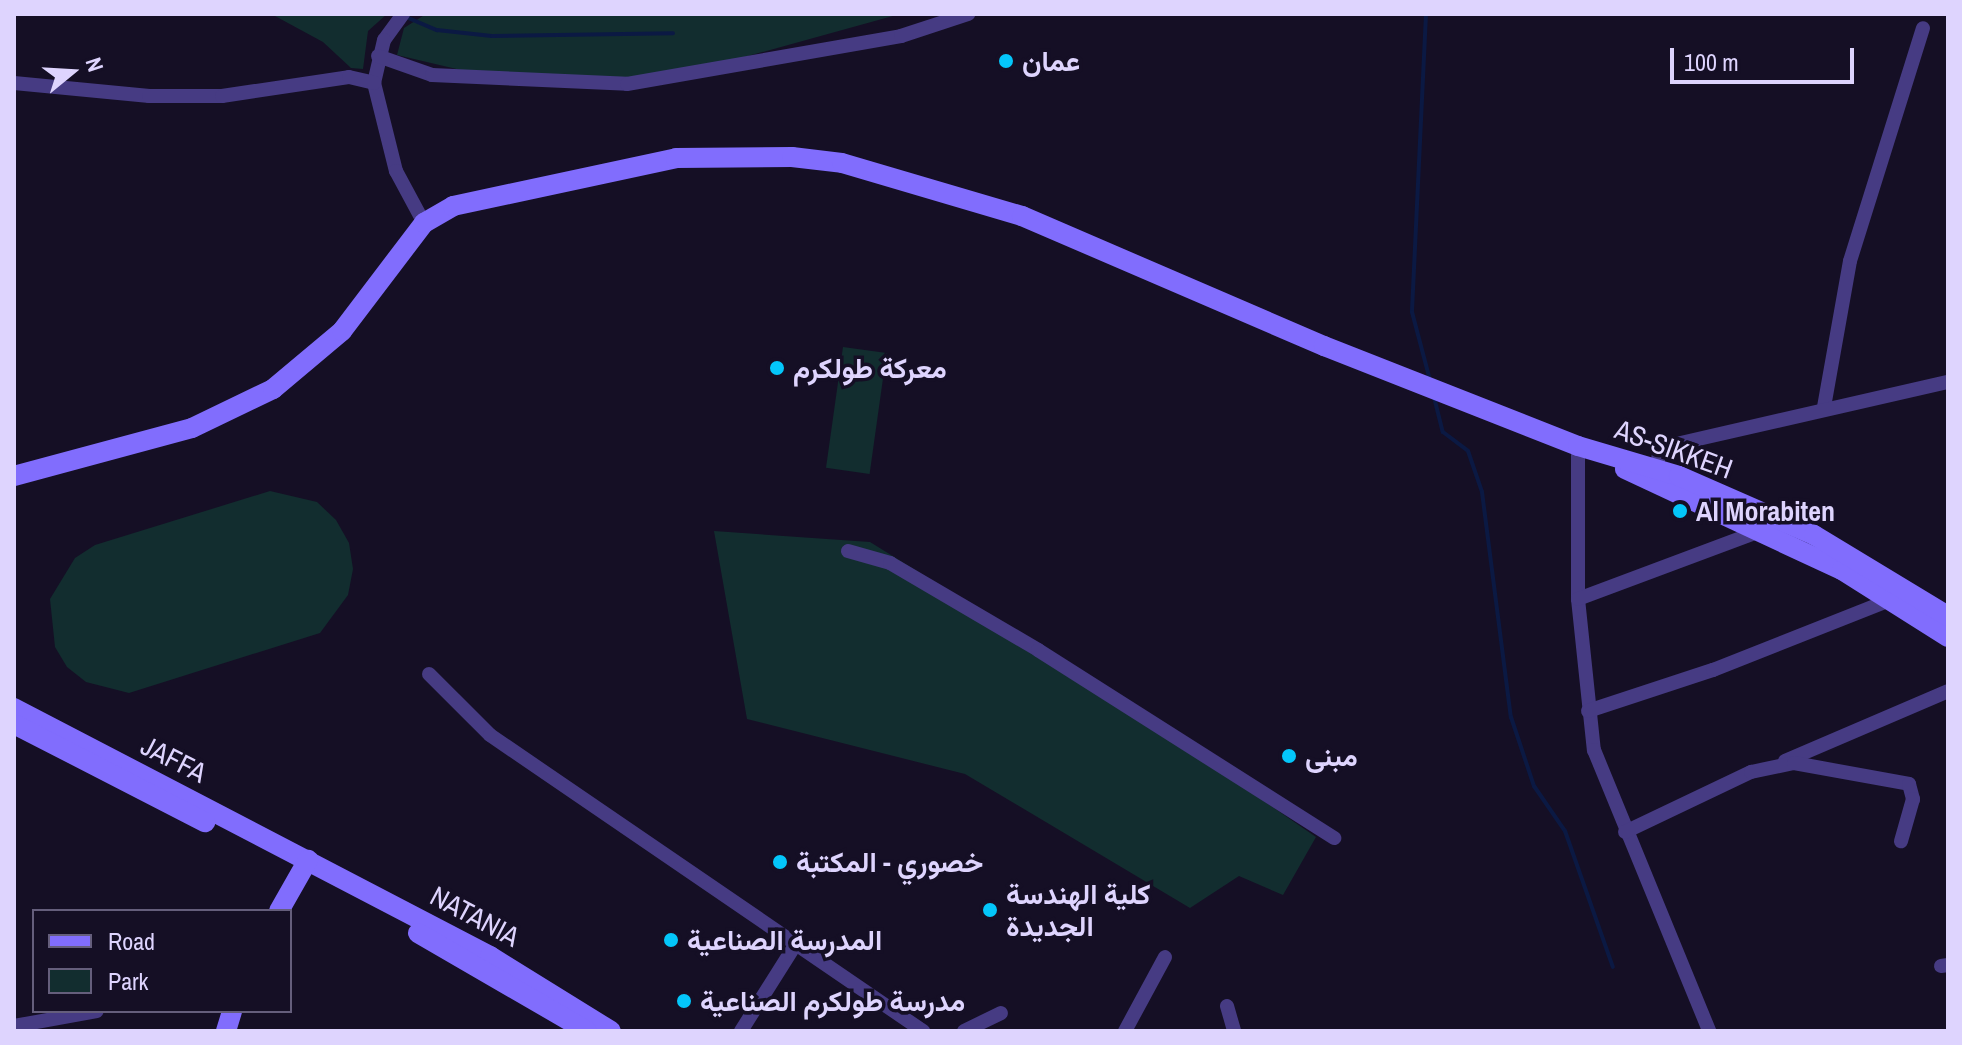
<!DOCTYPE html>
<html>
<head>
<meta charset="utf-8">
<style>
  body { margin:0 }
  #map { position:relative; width:1962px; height:1045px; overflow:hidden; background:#150f25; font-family:"Archivo Narrow",Vazirmatn,sans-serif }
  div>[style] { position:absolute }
  .green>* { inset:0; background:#122d2f; transform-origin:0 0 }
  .stream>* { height:4px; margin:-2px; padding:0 2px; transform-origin:2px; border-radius:2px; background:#0b1943 }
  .street>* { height:14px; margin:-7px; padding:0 7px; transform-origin:7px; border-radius:7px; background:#463b83 }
  .secondary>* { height:20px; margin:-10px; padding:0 10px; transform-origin:10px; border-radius:10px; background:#816dfd }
  .dots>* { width:22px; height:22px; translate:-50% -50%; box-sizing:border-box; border:4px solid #150f25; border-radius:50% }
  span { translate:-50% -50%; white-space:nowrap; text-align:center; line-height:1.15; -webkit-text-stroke:7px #150f25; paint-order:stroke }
  .poi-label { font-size:28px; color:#ded4fe; font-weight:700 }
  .left { translate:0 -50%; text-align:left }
  .street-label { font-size:28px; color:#ded4fe }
  .frame { position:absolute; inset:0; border:16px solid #ded4fe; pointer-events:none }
  .legend { position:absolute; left:32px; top:909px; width:260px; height:104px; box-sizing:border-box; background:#150f25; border:2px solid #655e7c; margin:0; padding:10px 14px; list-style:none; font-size:24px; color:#ded4fe }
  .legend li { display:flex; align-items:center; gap:16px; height:40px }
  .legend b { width:40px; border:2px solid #655e7c }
  .north { position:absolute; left:32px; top:32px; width:80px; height:80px; -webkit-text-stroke:6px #150f25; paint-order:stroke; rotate:72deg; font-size:22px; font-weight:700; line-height:32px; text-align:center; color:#ded4fe }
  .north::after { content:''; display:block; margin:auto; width:28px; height:36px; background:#ded4fe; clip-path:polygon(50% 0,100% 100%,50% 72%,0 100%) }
  .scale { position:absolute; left:1670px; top:48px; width:184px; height:36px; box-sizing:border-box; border:4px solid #ded4fe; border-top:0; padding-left:10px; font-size:24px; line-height:28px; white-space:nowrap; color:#ded4fe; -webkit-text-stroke:6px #150f25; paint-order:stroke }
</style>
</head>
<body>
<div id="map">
  <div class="green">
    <div style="clip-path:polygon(251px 14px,387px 14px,368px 31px,363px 69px,351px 68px,323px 42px,275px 16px)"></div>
    <div style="clip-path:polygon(426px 14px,706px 16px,900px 14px,665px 79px,465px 71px,397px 55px,404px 28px)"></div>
    <div style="left:843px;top:347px;width:44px;height:122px;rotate:8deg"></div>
    <div style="clip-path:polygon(270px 491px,317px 502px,336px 520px,349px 543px,353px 569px,348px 595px,320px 633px,129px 693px,86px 682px,67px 667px,55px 647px,50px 599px,75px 558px,95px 545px)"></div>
    <div style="clip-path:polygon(714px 531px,870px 542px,1040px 647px,1316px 837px,1283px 895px,1239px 876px,1190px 908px,965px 774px,747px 719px)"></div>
  </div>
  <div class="stream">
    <div style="left:1426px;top:14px;width:298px;rotate:92.7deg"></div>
    <div style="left:1412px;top:312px;width:70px;rotate:75.2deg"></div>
    <div style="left:406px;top:17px;width:34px;rotate:23deg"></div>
    <div style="left:437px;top:30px;width:55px;rotate:6.2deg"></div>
    <div style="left:492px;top:36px;width:181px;rotate:-0.9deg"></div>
    <div style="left:1434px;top:397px;width:36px;rotate:76deg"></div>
    <div style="left:1443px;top:432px;width:31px;rotate:37deg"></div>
    <div style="left:1468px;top:451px;width:43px;rotate:71.1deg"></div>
    <div style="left:1482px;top:492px;width:227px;rotate:82.7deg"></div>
    <div style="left:1511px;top:717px;width:73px;rotate:71.6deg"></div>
    <div style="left:1534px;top:786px;width:55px;rotate:55.4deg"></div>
    <div style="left:1565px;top:831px;width:144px;rotate:70.6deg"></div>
  </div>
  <div class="street">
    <div style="left:403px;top:14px;width:32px;rotate:126deg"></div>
    <div style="left:384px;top:40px;width:44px;rotate:103.1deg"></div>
    <div style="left:374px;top:83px;width:91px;rotate:76deg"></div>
    <div style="left:396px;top:171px;width:59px;rotate:61.7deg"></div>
    <div style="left:378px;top:56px;width:57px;rotate:19.4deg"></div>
    <div style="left:432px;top:75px;width:195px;rotate:2.6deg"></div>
    <div style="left:627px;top:84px;width:278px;rotate:-9.9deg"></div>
    <div style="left:901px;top:36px;width:71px;rotate:-18.2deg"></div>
    <div style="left:14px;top:83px;width:136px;rotate:5.5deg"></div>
    <div style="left:149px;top:96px;width:73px"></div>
    <div style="left:222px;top:96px;width:128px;rotate:-8.5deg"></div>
    <div style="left:349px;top:77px;width:26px;rotate:13deg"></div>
    <div style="left:1824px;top:407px;width:148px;rotate:-79.9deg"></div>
    <div style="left:1850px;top:261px;width:244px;rotate:-72.6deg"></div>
    <div style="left:1578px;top:446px;width:153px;rotate:90deg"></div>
    <div style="left:1578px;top:599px;width:152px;rotate:84deg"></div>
    <div style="left:1594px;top:750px;width:304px;rotate:67.7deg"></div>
    <div style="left:1657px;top:469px;width:16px;rotate:-83deg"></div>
    <div style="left:1659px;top:453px;width:15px;rotate:-32deg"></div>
    <div style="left:1672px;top:445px;width:283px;rotate:-12.9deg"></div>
    <div style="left:848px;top:551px;width:44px;rotate:15.9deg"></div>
    <div style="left:890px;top:563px;width:172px;rotate:30.4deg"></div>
    <div style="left:1038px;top:650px;width:351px;rotate:32.4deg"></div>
    <div style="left:1578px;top:599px;width:191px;rotate:-20.5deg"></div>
    <div style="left:429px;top:674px;width:86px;rotate:45deg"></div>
    <div style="left:490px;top:735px;width:525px;rotate:34.36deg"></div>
    <div style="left:1588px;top:711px;width:132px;rotate:-18.2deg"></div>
    <div style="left:1713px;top:670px;width:193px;rotate:-21.6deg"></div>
    <div style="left:1785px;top:761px;width:177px;rotate:-23.2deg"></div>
    <div style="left:1625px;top:832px;width:140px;rotate:-25.5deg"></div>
    <div style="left:1751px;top:772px;width:44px;rotate:-11.8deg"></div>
    <div style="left:1794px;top:763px;width:117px;rotate:10.3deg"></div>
    <div style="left:1909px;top:784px;width:16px;rotate:75deg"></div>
    <div style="left:1913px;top:799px;width:44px;rotate:105.9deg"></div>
    <div style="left:1941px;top:966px;width:7px;rotate:-8deg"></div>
    <div style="left:1227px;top:1006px;width:26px;rotate:74deg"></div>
    <div style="left:14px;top:1026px;width:84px;rotate:-10.2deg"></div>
    <div style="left:741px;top:1031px;width:99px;rotate:-57.8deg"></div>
    <div style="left:964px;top:1031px;width:41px;rotate:-25.9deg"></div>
    <div style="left:1125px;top:1031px;width:84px;rotate:-61.6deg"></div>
  </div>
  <div class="secondary">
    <div style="left:1625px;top:469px;width:239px;rotate:25deg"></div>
    <div style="left:1842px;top:570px;width:125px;rotate:32.3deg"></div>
    <div style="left:14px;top:476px;width:184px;rotate:-15.1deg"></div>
    <div style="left:192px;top:428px;width:90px;rotate:-25.7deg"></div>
    <div style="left:273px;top:389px;width:90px;rotate:-40deg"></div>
    <div style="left:342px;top:331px;width:136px;rotate:-52.8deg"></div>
    <div style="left:424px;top:223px;width:34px;rotate:-30deg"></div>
    <div style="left:453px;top:206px;width:228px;rotate:-12.1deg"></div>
    <div style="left:676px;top:158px;width:116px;rotate:-0.5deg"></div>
    <div style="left:792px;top:157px;width:50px;rotate:6.8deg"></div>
    <div style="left:842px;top:163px;width:188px;rotate:16.4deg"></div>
    <div style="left:1022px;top:216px;width:329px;rotate:23.3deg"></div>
    <div style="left:1324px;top:346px;width:273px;rotate:21.5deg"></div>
    <div style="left:1578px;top:446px;width:105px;rotate:16.5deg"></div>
    <div style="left:1679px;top:476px;width:147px;rotate:23.6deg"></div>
    <div style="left:1814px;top:535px;width:157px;rotate:31.2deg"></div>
    <div style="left:14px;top:708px;width:537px;rotate:27.52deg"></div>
    <div style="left:490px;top:956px;width:142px;rotate:31.8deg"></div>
    <div style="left:14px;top:724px;width:215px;rotate:27.2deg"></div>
    <div style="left:279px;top:911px;width:59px;rotate:-60.4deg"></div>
    <div style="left:418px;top:933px;width:195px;rotate:30.1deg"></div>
    <div style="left:226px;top:1031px;width:21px;rotate:-73deg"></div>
  </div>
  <div class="dots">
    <div style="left:1006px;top:61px;background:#04c6fa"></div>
    <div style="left:777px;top:368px;background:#04c6fa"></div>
    <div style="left:1680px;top:511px;background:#04c6fa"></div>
    <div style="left:1289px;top:756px;background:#04c6fa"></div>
    <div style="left:780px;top:862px;background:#04c6fa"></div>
    <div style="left:990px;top:910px;background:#04c6fa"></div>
    <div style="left:671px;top:940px;background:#04c6fa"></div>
    <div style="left:684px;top:1001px;background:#04c6fa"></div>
  </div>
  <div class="poi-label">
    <span class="left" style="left:1022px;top:61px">عمان</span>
    <span class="left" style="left:793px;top:368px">معركة طولكرم</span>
    <span class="left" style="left:1696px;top:511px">Al Morabiten</span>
    <span class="left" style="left:1305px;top:756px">مبنى</span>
    <span class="left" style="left:796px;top:862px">خصوري - المكتبة</span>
    <span class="left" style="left:1006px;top:910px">كلية الهندسة<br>الجديدة</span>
    <span class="left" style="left:687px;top:940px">المدرسة الصناعية</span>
    <span class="left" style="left:700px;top:1001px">مدرسة طولكرم الصناعية</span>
  </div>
  <div class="street-label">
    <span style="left:1674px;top:449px;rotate:20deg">AS-SIKKEH</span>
    <span style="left:174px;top:759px;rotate:27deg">JAFFA</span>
    <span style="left:475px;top:916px;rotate:28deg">NATANIA</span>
  </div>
  <div class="frame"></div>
  <ul class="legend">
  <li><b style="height:10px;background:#816dfd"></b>Road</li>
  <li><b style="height:22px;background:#122d2f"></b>Park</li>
  </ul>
  <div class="north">N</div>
  <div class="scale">100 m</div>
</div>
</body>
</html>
